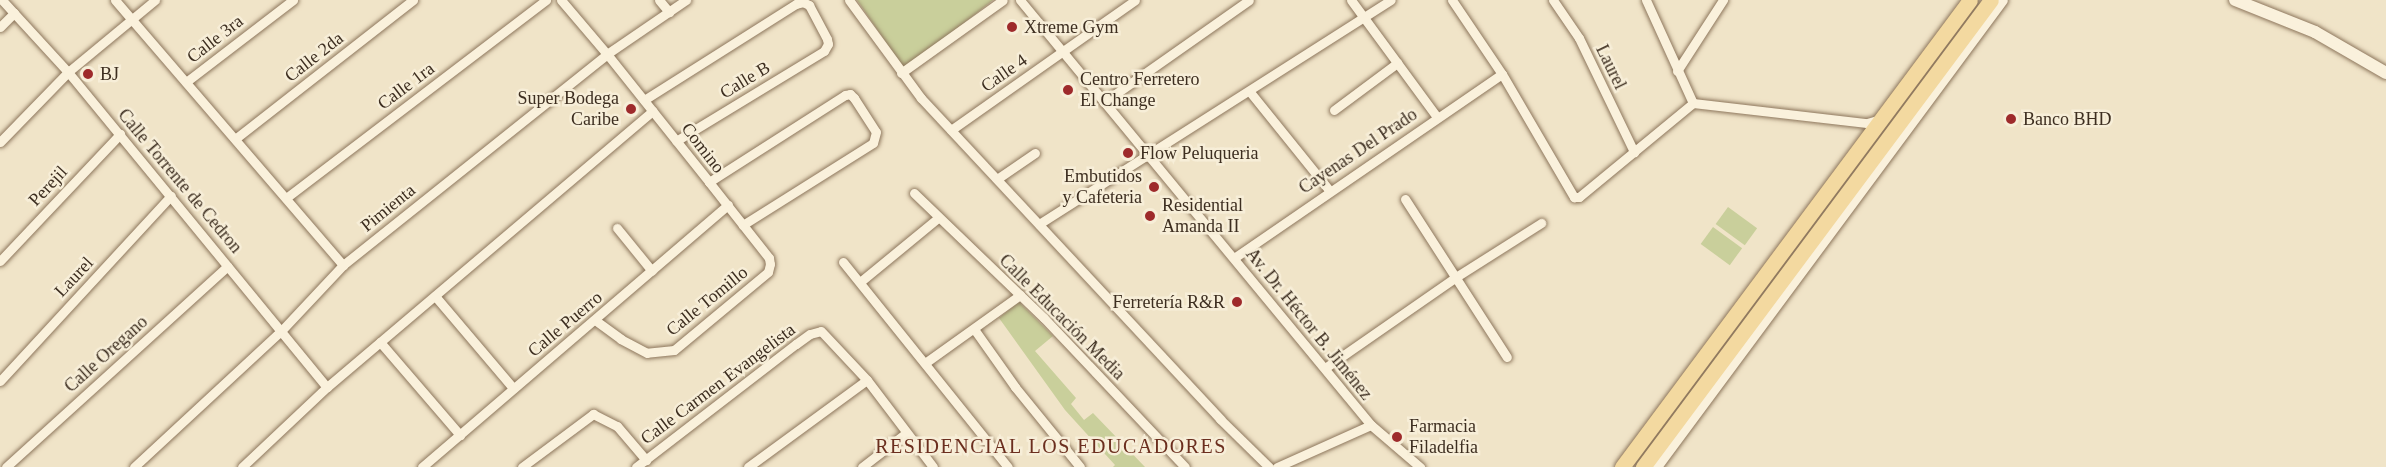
<!DOCTYPE html>
<html>
<head>
<meta charset="utf-8">
<style>
  body { margin:0 }
  #map { position:relative; width:2386px; height:467px; overflow:hidden; background:#f0e4c8; font-family:Georgia,serif }
  div>[style] { position:absolute }
  .green>* { inset:0; background:#c9cf9b; transform-origin:0 0 }
  .roads { filter:drop-shadow(0 0 2px #8d765c) drop-shadow(0 0 2px #8d765c) }
  .minor>* { height:9px; margin:-4.5px; padding:0 4.5px; transform-origin:4.5px; border-radius:4.5px; background:#faf1dc }
  .tertiary>* { height:12px; margin:-6px; padding:0 6px; transform-origin:6px; border-radius:6px; background:#faf1dc }
  .primary>* { height:15px; margin:-7.5px; padding:0 7.5px; transform-origin:7.5px; border-radius:7.5px; background:#f3d9a0 }
  .dots>* { width:16px; height:16px; translate:-50% -50%; box-sizing:border-box; border:3px solid #f7eed8; border-radius:50% }
  span { translate:-50% -50%; white-space:nowrap; text-align:center; line-height:1.15; -webkit-text-stroke:5px #f7eed8; paint-order:stroke }
  .poi-label { font-size:18px; color:#3d2e20 }
  .left { translate:0 -50%; text-align:left }
  .right { translate:-100% -50%; text-align:right }
  .street-label { font-size:18px; color:#3d2e20 }
  .neighbourhood-label { font-size:20px; color:#6b2e1e; letter-spacing:1.5px }
</style>
</head>
<body>
<div id="map">
  <div class="green">
    <div style="clip-path:polygon(857px 0,993px 0,905px 70px)"></div>
    <div style="left:1728px;top:207px;width:36px;height:21px;rotate:36deg"></div>
    <div style="left:1713px;top:227px;width:36px;height:21px;rotate:36deg"></div>
    <div style="clip-path:polygon(1019px 302px,1053px 336px,1035px 351px,1076px 398px,1071px 404px,1084px 420px,1093px 413px,1145px 467px,1113px 467px,1115px 465px,1065px 410px,999px 318px)"></div>
  </div>
  <div class="roads">
    <div class="minor">
      <div style="left:2px;top:0;width:98px;rotate:47.5deg"></div>
      <div style="left:68px;top:72px;width:408px;rotate:50.6deg"></div>
      <div style="left:115px;top:0;width:350px;rotate:49.3deg"></div>
      <div style="left:561px;top:0;width:71px;rotate:49.6deg"></div>
      <div style="left:607px;top:54px;width:164px;rotate:51.4deg"></div>
      <div style="left:709px;top:182px;width:97px;rotate:51.7deg"></div>
      <div style="left:769px;top:258px;width:6px;rotate:81deg"></div>
      <div style="left:770px;top:264px;width:8px;rotate:104deg"></div>
      <div style="left:768px;top:272px;width:122px;rotate:140.3deg"></div>
      <div style="left:674px;top:350px;width:27px;rotate:174deg"></div>
      <div style="left:647px;top:353px;width:30px;rotate:-152deg"></div>
      <div style="left:621px;top:339px;width:32px;rotate:-144deg"></div>
      <div style="left:659px;top:0;width:16px;rotate:50deg"></div>
      <div style="left:849px;top:0;width:122px;rotate:53.7deg"></div>
      <div style="left:921px;top:98px;width:439px;rotate:47deg"></div>
      <div style="left:1220px;top:419px;width:69px;rotate:44.4deg"></div>
      <div style="left:1020px;top:0;width:551px;rotate:50.45deg"></div>
      <div style="left:1371px;top:425px;width:65px;rotate:40.6deg"></div>
      <div style="left:1351px;top:0;width:145px;rotate:53.7deg"></div>
      <div style="left:1452px;top:0;width:89px;rotate:56deg"></div>
      <div style="left:1502px;top:74px;width:143px;rotate:59.7deg"></div>
      <div style="left:1574px;top:197px;width:5px"></div>
      <div style="left:1579px;top:197px;width:148px;rotate:-39.5deg"></div>
      <div style="left:1693px;top:103px;width:175px;rotate:6.6deg"></div>
      <div style="left:1867px;top:123px;width:15px;rotate:-16deg"></div>
      <div style="left:1553px;top:0;width:46px;rotate:55.6deg"></div>
      <div style="left:1579px;top:38px;width:127px;rotate:64.2deg"></div>
      <div style="left:1646px;top:0;width:113px;rotate:65.5deg"></div>
      <div style="left:0;top:27px;width:20px;rotate:-45deg"></div>
      <div style="left:1677px;top:71px;width:85px;rotate:-57.1deg"></div>
      <div style="left:901px;top:73px;width:125px;rotate:-35.6deg"></div>
      <div style="left:186px;top:82px;width:135px;rotate:-37.5deg"></div>
      <div style="left:1250px;top:92px;width:126px;rotate:51.1deg"></div>
      <div style="left:644px;top:100px;width:180px;rotate:-32.3deg"></div>
      <div style="left:796px;top:4px;width:7px;rotate:-16deg"></div>
      <div style="left:803px;top:2px;width:7px;rotate:27deg"></div>
      <div style="left:809px;top:5px;width:38px;rotate:62deg"></div>
      <div style="left:827px;top:39px;width:5px;rotate:79deg"></div>
      <div style="left:828px;top:44px;width:8px;rotate:120deg"></div>
      <div style="left:824px;top:51px;width:173px;rotate:148.7deg"></div>
      <div style="left:1104px;top:102px;width:177px;rotate:-35.1deg"></div>
      <div style="left:1334px;top:110px;width:79px;rotate:-36.7deg"></div>
      <div style="left:951px;top:130px;width:225px;rotate:-35.2deg"></div>
      <div style="left:235px;top:139px;width:226px;rotate:-38deg"></div>
      <div style="left:0;top:142px;width:98px;rotate:-45.8deg"></div>
      <div style="left:68px;top:72px;width:113px;rotate:-39.6deg"></div>
      <div style="left:997px;top:179px;width:46px;rotate:-34.4deg"></div>
      <div style="left:709px;top:182px;width:161px;rotate:-32.6deg"></div>
      <div style="left:845px;top:95px;width:5px;rotate:-11deg"></div>
      <div style="left:850px;top:94px;width:6px;rotate:45deg"></div>
      <div style="left:854px;top:98px;width:40px;rotate:57.1deg"></div>
      <div style="left:876px;top:132px;width:11px;rotate:105deg"></div>
      <div style="left:873px;top:143px;width:154px;rotate:147.8deg"></div>
      <div style="left:914px;top:193px;width:180px;rotate:43.9deg"></div>
      <div style="left:1044px;top:318px;width:205px;rotate:46.6deg"></div>
      <div style="left:286px;top:198px;width:327px;rotate:-37.3deg"></div>
      <div style="left:1405px;top:199px;width:188px;rotate:57.2deg"></div>
      <div style="left:1039px;top:224px;width:417px;rotate:-32.5deg"></div>
      <div style="left:617px;top:228px;width:55px;rotate:50.9deg"></div>
      <div style="left:1234px;top:258px;width:325px;rotate:-34.5deg"></div>
      <div style="left:0;top:261px;width:175px;rotate:-46.6deg"></div>
      <div style="left:843px;top:262px;width:263px;rotate:51.2deg"></div>
      <div style="left:860px;top:282px;width:101px;rotate:-39.4deg"></div>
      <div style="left:435px;top:296px;width:121px;rotate:49.7deg"></div>
      <div style="left:974px;top:329px;width:71px;rotate:54.7deg"></div>
      <div style="left:1015px;top:387px;width:103px;rotate:50.9deg"></div>
      <div style="left:380px;top:342px;width:123px;rotate:49.3deg"></div>
      <div style="left:925px;top:363px;width:117px;rotate:-35.6deg"></div>
      <div style="left:1325px;top:368px;width:160px;rotate:-34.8deg"></div>
      <div style="left:1456px;top:277px;width:101px;rotate:-32.4deg"></div>
      <div style="left:0;top:381px;width:252px;rotate:-47.3deg"></div>
      <div style="left:6px;top:467px;width:299px;rotate:-42.2deg"></div>
      <div style="left:134px;top:467px;width:202px;rotate:-42.8deg"></div>
      <div style="left:282px;top:330px;width:89px;rotate:-46.8deg"></div>
      <div style="left:343px;top:265px;width:338px;rotate:-38.6deg"></div>
      <div style="left:607px;top:54px;width:96px;rotate:-34.4deg"></div>
      <div style="left:242px;top:467px;width:117px;rotate:-43.3deg"></div>
      <div style="left:327px;top:387px;width:427px;rotate:-40.3deg"></div>
      <div style="left:422px;top:467px;width:403px;rotate:-40.6deg"></div>
      <div style="left:522px;top:467px;width:89px;rotate:-36.7deg"></div>
      <div style="left:593px;top:414px;width:27px;rotate:27deg"></div>
      <div style="left:617px;top:426px;width:45px;rotate:49.5deg"></div>
      <div style="left:636px;top:467px;width:202px;rotate:-37.6deg"></div>
      <div style="left:796px;top:344px;width:17px;rotate:-36deg"></div>
      <div style="left:810px;top:334px;width:11px;rotate:-15deg"></div>
      <div style="left:821px;top:331px;width:67px;rotate:46.8deg"></div>
      <div style="left:867px;top:380px;width:109px;rotate:52.8deg"></div>
      <div style="left:748px;top:467px;width:147px;rotate:-36.2deg"></div>
      <div style="left:862px;top:467px;width:56px;rotate:-37.7deg"></div>
      <div style="left:1277px;top:467px;width:103px;rotate:-24.1deg"></div>
    </div>
    <div class="tertiary">
      <div style="left:2235px;top:0;width:86px;rotate:21.8deg"></div>
      <div style="left:2315px;top:32px;width:82px;rotate:30deg"></div>
      <div style="left:1656px;top:467px;width:581px;rotate:-53.47deg"></div>
    </div>
    <div class="primary">
      <div style="left:1622px;top:467px;width:582px;rotate:-53.31deg"></div>
      <div style="left:1643px;top:467px;width:582px;rotate:-53.31deg"></div>
    </div>
  </div>
  <div class="dots">
    <div style="left:1012px;top:27px;background:#9e2a2b"></div>
    <div style="left:88px;top:74px;background:#9e2a2b"></div>
    <div style="left:1068px;top:90px;background:#9e2a2b"></div>
    <div style="left:631px;top:109px;background:#9e2a2b"></div>
    <div style="left:2011px;top:119px;background:#9e2a2b"></div>
    <div style="left:1128px;top:153px;background:#9e2a2b"></div>
    <div style="left:1154px;top:187px;background:#9e2a2b"></div>
    <div style="left:1150px;top:216px;background:#9e2a2b"></div>
    <div style="left:1237px;top:302px;background:#9e2a2b"></div>
    <div style="left:1397px;top:437px;background:#9e2a2b"></div>
  </div>
  <div class="poi-label">
    <span class="left" style="left:1024px;top:27px">Xtreme Gym</span>
    <span class="left" style="left:100px;top:74px">BJ</span>
    <span class="left" style="left:1080px;top:90px">Centro Ferretero<br>El Change</span>
    <span class="right" style="left:619px;top:109px">Super Bodega<br>Caribe</span>
    <span class="left" style="left:2023px;top:119px">Banco BHD</span>
    <span class="left" style="left:1140px;top:153px">Flow Peluqueria</span>
    <span class="right" style="left:1142px;top:187px">Embutidos<br>y Cafeteria</span>
    <span class="left" style="left:1162px;top:216px">Residential<br>Amanda II</span>
    <span class="right" style="left:1225px;top:302px">Ferretería R&amp;R</span>
    <span class="left" style="left:1409px;top:437px">Farmacia<br>Filadelfia</span>
  </div>
  <div class="street-label">
    <span style="left:215px;top:39px;rotate:-38deg">Calle 3ra</span>
    <span style="left:314px;top:57px;rotate:-38deg">Calle 2da</span>
    <span style="left:1611px;top:67px;rotate:64deg">Laurel</span>
    <span style="left:1004px;top:73px;rotate:-35deg">Calle 4</span>
    <span style="left:745px;top:80px;rotate:-31deg">Calle B</span>
    <span style="left:406px;top:86px;rotate:-37deg">Calle 1ra</span>
    <span style="left:703px;top:148px;rotate:52deg">Comino</span>
    <span style="left:1358px;top:151px;rotate:-34deg">Cayenas Del Prado</span>
    <span style="left:180px;top:181px;rotate:50deg">Calle Torrente de Cedron</span>
    <span style="left:48px;top:186px;rotate:-47deg">Perejil</span>
    <span style="left:388px;top:208px;rotate:-39deg">Pimienta</span>
    <span style="left:74px;top:277px;rotate:-47deg">Laurel</span>
    <span style="left:707px;top:301px;rotate:-39deg">Calle Tomillo</span>
    <span style="left:1062px;top:317px;rotate:45deg">Calle Educación Media</span>
    <span style="left:565px;top:324px;rotate:-40deg">Calle Puerro</span>
    <span style="left:1309px;top:324px;rotate:51deg">Av. Dr. Héctor B. Jiménez</span>
    <span style="left:106px;top:354px;rotate:-42deg">Calle Oregano</span>
    <span style="left:718px;top:384px;rotate:-37deg">Calle Carmen Evangelista</span>
  </div>
  <div class="neighbourhood-label">
    <span style="left:1051px;top:446px">RESIDENCIAL LOS EDUCADORES</span>
  </div>
</div>
</body>
</html>
